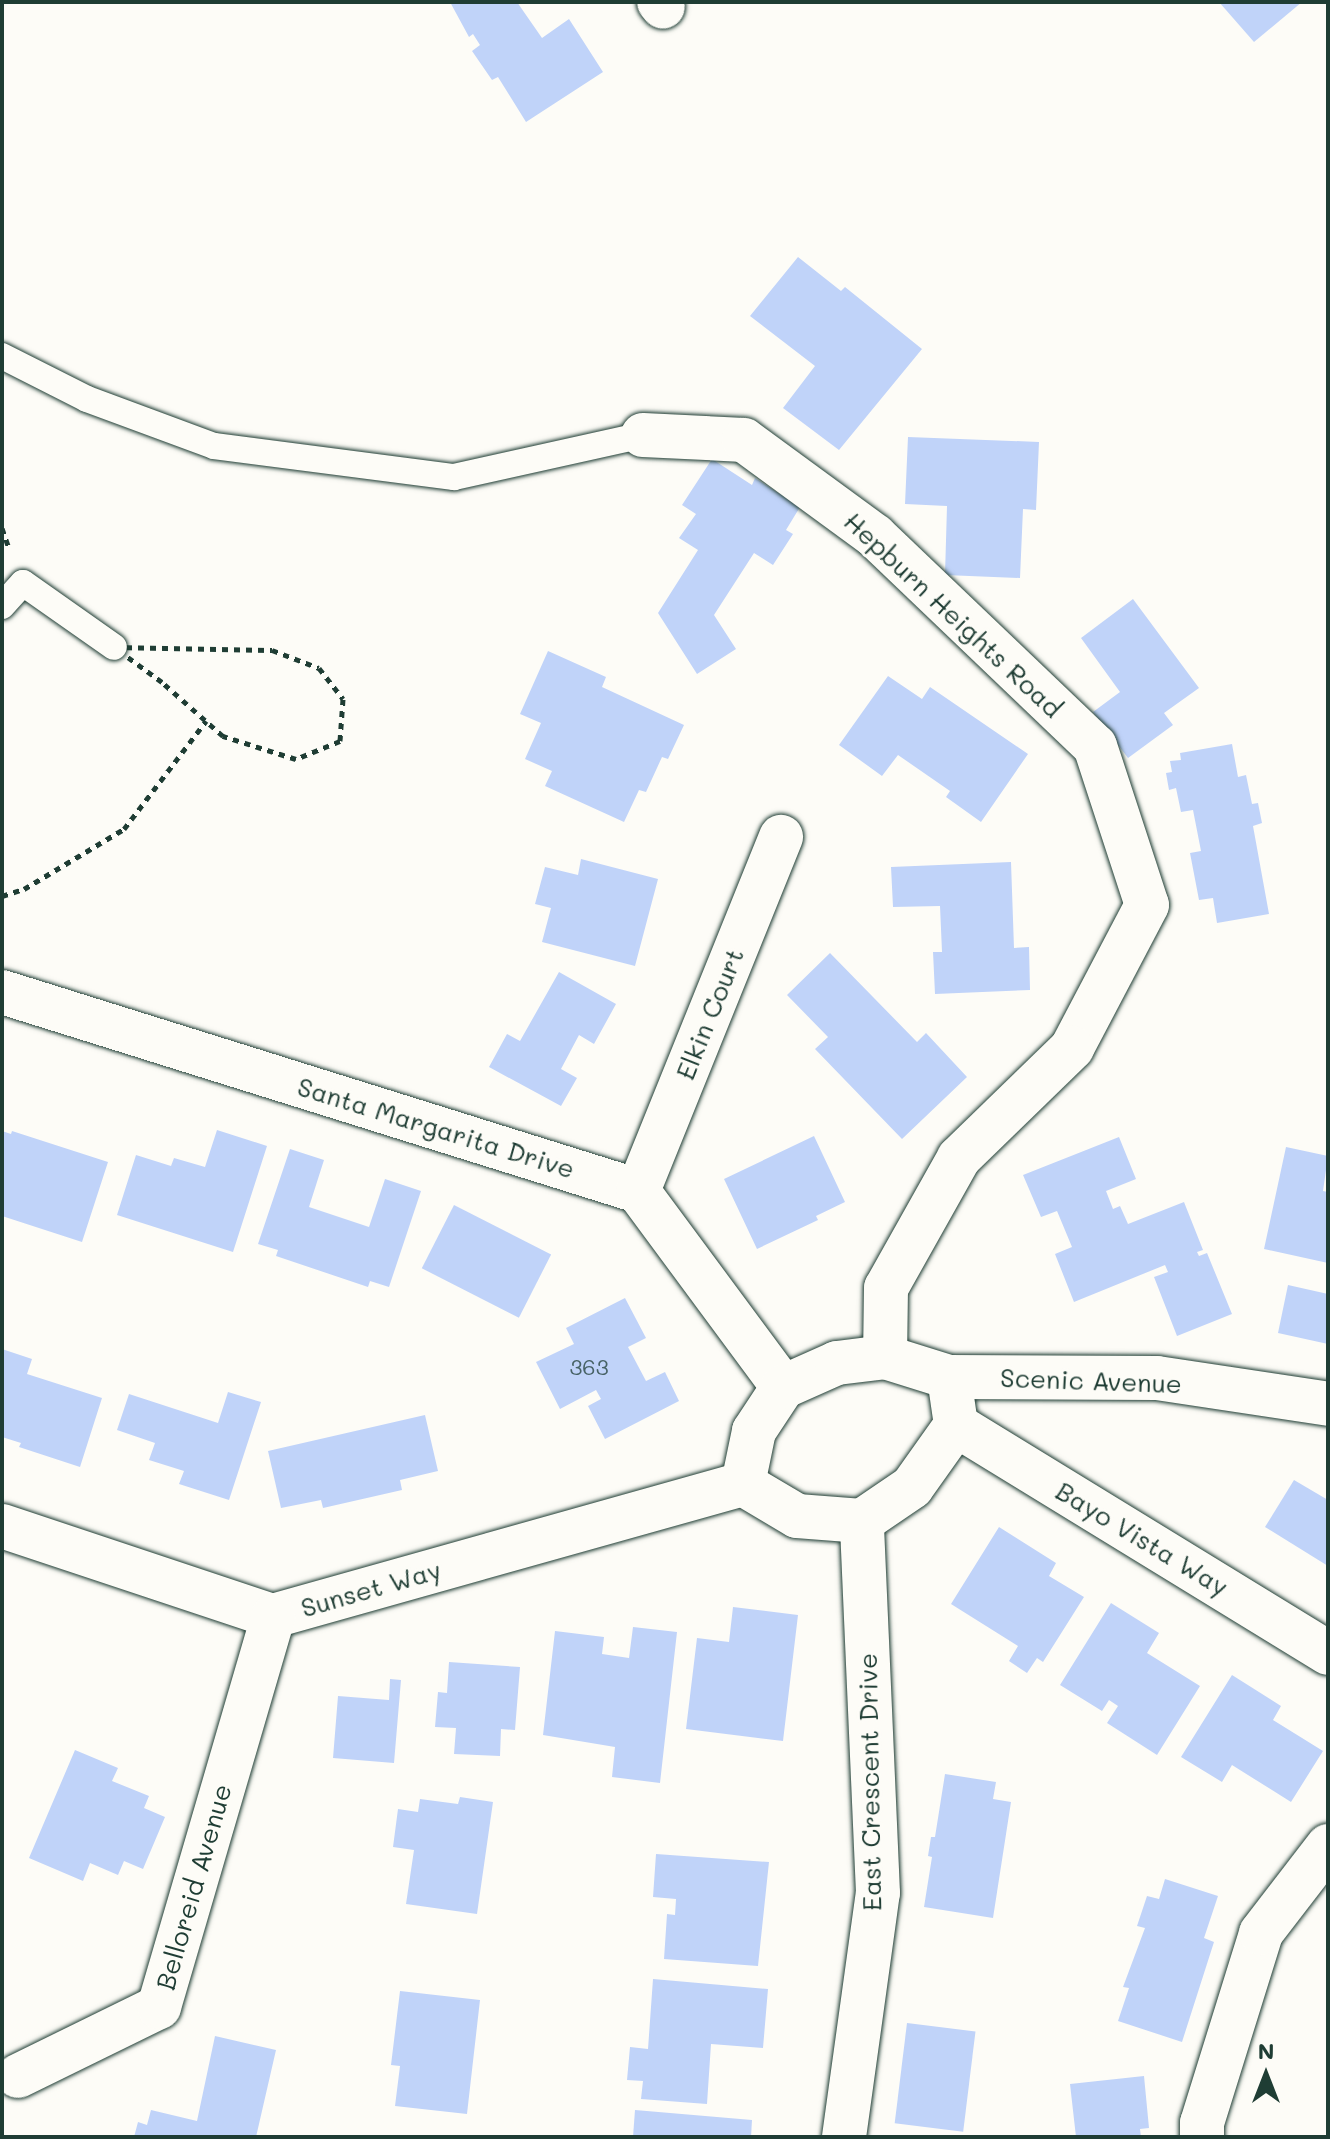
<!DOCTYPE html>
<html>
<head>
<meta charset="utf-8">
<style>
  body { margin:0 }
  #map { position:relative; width:1330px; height:2139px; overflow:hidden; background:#fdfcf7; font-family:Mali,sans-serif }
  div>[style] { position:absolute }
  .building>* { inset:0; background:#c0d3f9; transform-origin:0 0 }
  .path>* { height:5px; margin-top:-2.5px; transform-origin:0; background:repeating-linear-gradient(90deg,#1f3d34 0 6px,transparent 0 12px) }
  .roads { filter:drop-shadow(0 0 2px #1f3d34) drop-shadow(0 0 2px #1f3d34) }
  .lane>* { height:26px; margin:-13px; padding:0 13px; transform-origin:13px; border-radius:13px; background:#fdfcf7 }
  .street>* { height:44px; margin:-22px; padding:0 22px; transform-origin:22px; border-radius:22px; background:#fdfcf7 }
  span { translate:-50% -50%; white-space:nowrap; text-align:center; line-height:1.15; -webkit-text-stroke:6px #fdfcf7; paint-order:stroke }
  .number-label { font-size:22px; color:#476265 }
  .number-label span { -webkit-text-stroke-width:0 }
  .street-label { font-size:26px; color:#1f3d34 }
  .frame { position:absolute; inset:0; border:4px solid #1f3d34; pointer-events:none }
  .north { position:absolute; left:1226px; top:2035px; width:80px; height:80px; -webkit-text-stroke:6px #fdfcf7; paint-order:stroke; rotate:0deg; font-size:22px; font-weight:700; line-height:32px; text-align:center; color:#1f3d34 }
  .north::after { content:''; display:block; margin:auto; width:28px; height:36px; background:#1f3d34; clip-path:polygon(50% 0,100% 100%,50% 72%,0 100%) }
</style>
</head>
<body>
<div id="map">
  <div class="building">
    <div style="clip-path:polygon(450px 2px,517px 2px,542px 38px,569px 19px,603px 72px,526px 122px,498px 77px,492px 80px,472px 51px,480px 45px,473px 34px,469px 37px)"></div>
    <div style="clip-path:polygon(1219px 2px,1302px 2px,1254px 42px)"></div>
    <div style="clip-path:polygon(798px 257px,841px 291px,845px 287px,922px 349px,839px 450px,783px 408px,815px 366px,750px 316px)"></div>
    <div style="clip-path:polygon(908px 437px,1039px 442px,1036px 510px,1023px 509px,1020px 578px,945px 575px,947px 506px,905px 504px)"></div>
    <div style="clip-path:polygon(712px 459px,752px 485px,755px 478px,800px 507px,786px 530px,793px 534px,773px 565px,754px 553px,714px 615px,736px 649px,697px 674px,658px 613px,698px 550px,679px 538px,696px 514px,682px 505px)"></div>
    <div style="clip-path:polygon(1133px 599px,1199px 688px,1164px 713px,1173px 725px,1128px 758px,1093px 712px,1120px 692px,1081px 638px)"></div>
    <div style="clip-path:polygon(548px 651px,606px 677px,602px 687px,684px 725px,668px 759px,662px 757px,646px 792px,639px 790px,624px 822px,545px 786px,552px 771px,525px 759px,541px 723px,520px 714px)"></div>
    <div style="clip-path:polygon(888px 676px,922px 699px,930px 687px,1028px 754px,981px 822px,946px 797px,950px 791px,898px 755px,882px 776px,839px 745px)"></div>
    <div style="clip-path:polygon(1232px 744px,1238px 777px,1246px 775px,1252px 804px,1258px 803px,1262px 823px,1253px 826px,1269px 914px,1217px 923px,1213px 898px,1199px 900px,1190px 853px,1201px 851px,1193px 810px,1181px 812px,1176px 788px,1169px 790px,1166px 773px,1172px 772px,1170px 761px,1181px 760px,1180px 753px)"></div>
    <div style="clip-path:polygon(581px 859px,658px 879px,635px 966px,542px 942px,551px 908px,535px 904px,545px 867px,578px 875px)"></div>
    <div style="clip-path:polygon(1011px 862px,1014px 948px,1029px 947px,1030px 990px,935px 994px,933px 952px,942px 952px,940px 906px,893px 907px,891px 867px)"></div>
    <div style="clip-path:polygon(830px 953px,917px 1042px,926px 1033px,967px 1077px,902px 1139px,815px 1049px,828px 1037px,787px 995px)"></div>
    <div style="clip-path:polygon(559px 972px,616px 1004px,594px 1044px,579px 1035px,561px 1069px,577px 1078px,561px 1106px,489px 1067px,507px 1034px,520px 1041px)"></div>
    <div style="clip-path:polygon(217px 1130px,267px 1146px,233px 1252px,117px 1215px,136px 1155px,171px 1166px,174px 1158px,205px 1167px)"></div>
    <div style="clip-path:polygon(2px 1131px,11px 1134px,12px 1131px,108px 1162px,82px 1242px,2px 1216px)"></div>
    <div style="clip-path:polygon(814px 1136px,845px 1202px,816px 1216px,818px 1220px,757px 1249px,724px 1179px)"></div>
    <div style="clip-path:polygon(1119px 1137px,1136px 1179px,1106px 1191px,1113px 1209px,1120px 1206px,1128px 1224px,1184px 1202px,1203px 1250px,1197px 1252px,1199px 1256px,1207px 1253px,1232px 1314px,1177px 1336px,1154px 1277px,1168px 1272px,1165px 1265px,1074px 1302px,1055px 1254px,1072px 1247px,1057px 1211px,1041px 1217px,1023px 1175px)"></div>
    <div style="clip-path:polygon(1286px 1147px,1328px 1156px,1323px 1191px,1328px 1192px,1328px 1263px,1264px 1249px)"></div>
    <div style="clip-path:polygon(290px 1149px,324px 1160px,309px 1207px,369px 1227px,385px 1179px,421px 1191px,389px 1287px,370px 1281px,368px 1287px,276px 1256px,278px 1250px,258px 1244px)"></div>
    <div style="left:454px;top:1205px;width:109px;height:71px;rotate:27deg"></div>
    <div style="clip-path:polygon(1288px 1285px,1328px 1294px,1328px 1344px,1278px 1333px)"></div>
    <div style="clip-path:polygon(625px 1298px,646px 1338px,628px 1347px,646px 1381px,665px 1372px,679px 1401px,605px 1439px,588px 1406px,601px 1399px,596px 1390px,560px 1409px,536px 1362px,574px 1344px,566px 1328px)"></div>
    <div style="clip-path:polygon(2px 1349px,32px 1359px,27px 1374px,102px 1398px,80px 1467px,19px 1447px,21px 1443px,2px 1437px)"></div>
    <div style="clip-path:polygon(228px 1392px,261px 1402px,229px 1500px,179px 1484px,184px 1471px,149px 1460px,155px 1443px,117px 1430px,129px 1394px,218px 1423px)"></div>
    <div style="clip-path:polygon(425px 1415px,438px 1471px,400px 1480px,402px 1490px,323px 1508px,321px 1500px,281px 1508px,268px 1451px)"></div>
    <div style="clip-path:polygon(1294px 1480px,1328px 1500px,1328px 1566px,1265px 1527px)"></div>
    <div style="clip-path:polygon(999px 1527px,1056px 1563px,1049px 1576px,1084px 1597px,1043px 1662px,1037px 1658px,1027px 1673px,1009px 1661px,1018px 1646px,951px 1604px)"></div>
    <div style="clip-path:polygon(1111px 1603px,1159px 1633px,1147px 1653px,1200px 1686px,1157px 1755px,1107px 1723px,1118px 1706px,1109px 1700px,1102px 1711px,1060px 1685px)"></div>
    <div style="clip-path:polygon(733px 1607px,798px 1615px,783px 1741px,686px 1729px,697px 1638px,729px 1642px)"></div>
    <div style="clip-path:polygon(633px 1627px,677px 1632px,660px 1783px,612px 1777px,615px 1747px,543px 1735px,555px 1631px,604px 1637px,602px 1654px,629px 1658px)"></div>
    <div style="clip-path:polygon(449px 1662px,520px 1667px,515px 1730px,501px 1729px,500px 1756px,454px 1754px,456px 1728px,435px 1727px,438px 1692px,447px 1693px)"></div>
    <div style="clip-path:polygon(1232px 1675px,1281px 1706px,1273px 1720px,1323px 1751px,1291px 1802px,1232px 1765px,1222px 1782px,1181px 1757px)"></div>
    <div style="clip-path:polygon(390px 1679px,401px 1680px,394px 1763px,333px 1758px,338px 1696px,389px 1700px)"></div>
    <div style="clip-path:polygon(75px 1750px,118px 1768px,112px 1781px,149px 1796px,144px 1808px,165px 1817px,143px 1869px,124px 1861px,118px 1875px,90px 1863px,83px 1881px,29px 1858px)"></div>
    <div style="clip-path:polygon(945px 1774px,996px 1782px,993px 1799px,1011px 1802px,993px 1918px,924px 1907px,932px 1857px,928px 1856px,931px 1837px,935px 1837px)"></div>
    <div style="clip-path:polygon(460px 1797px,493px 1802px,477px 1914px,406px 1904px,414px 1850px,393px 1847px,398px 1809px,418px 1812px,420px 1799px,458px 1804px)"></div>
    <div style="clip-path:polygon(656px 1854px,769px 1862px,758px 1966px,664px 1959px,667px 1914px,675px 1915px,676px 1899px,653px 1897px)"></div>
    <div style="clip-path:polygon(1165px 1879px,1218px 1896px,1204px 1938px,1214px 1942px,1182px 2042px,1118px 2021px,1129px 1988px,1123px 1987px,1145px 1928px,1137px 1926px,1147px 1896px,1159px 1899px)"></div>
    <div style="clip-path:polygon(653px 1979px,768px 1989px,763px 2048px,711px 2044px,707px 2104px,641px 2099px,643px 2081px,627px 2080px,630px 2047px,648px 2049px)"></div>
    <div style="clip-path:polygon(400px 1991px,480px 2000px,467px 2114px,395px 2106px,400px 2066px,391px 2065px)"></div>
    <div style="left:907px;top:2023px;width:69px;height:101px;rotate:7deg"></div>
    <div style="clip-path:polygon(215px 2036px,276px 2050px,256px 2137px,134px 2137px,138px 2122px,147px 2125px,151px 2110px,197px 2121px)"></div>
    <div style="clip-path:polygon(1144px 2076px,1149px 2128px,1140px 2129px,1141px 2137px,1076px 2137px,1070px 2084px)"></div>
    <div style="clip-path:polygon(635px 2110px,752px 2120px,751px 2137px,633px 2137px)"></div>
  </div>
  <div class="path">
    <div style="left:2px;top:528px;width:21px;rotate:71deg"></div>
    <div style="left:114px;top:647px;width:158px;rotate:1.1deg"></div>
    <div style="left:272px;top:650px;width:50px;rotate:21deg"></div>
    <div style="left:319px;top:668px;width:39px;rotate:52deg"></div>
    <div style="left:343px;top:699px;width:42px;rotate:94.1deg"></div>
    <div style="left:340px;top:741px;width:48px;rotate:157.8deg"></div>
    <div style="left:296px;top:759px;width:77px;rotate:-162.5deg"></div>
    <div style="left:223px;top:736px;width:81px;rotate:-138.5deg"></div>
    <div style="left:162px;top:682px;width:59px;rotate:-143.9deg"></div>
    <div style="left:2px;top:896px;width:23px;rotate:-18deg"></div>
    <div style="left:24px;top:889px;width:117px;rotate:-31deg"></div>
    <div style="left:124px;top:829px;width:136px;rotate:-52.8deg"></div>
  </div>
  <div class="roads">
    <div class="lane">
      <div style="left:2px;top:356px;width:95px;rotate:26.8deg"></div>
      <div style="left:87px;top:399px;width:135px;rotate:20.3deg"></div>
      <div style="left:214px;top:446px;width:242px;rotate:7.4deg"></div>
      <div style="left:454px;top:477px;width:194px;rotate:-12.5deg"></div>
      <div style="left:2px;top:606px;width:31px;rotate:-48deg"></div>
      <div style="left:23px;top:583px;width:111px;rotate:35.1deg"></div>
    </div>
    <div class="street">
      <div style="left:659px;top:2px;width:6px;rotate:51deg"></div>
      <div style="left:643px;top:435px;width:101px;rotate:2.8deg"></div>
      <div style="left:744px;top:440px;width:162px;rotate:36.2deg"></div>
      <div style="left:875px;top:536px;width:304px;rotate:43.7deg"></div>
      <div style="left:1095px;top:746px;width:167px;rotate:71.9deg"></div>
      <div style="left:1147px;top:905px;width:161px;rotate:117.7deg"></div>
      <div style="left:1072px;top:1048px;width:158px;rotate:135.8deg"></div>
      <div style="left:959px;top:1158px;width:149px;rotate:119.3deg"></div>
      <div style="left:886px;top:1288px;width:69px;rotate:90.8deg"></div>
      <div style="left:2px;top:992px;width:666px;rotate:17.37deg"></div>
      <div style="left:638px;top:1191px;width:244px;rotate:53.5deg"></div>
      <div style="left:638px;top:1191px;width:382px;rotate:-68deg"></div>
      <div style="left:885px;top:1357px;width:67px;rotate:17.4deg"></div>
      <div style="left:949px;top:1377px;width:49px;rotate:81.7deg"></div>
      <div style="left:956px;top:1425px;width:76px;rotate:125.4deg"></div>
      <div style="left:912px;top:1487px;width:60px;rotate:145.8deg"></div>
      <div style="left:862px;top:1521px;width:65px;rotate:-175.6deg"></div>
      <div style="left:797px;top:1516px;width:63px;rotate:-149.3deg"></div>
      <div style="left:743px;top:1484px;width:54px;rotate:-78.3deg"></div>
      <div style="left:754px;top:1431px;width:53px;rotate:-56.6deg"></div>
      <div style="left:783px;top:1387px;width:59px;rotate:-24deg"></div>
      <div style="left:837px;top:1363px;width:48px;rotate:-7.1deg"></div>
      <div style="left:949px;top:1377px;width:208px;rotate:0.3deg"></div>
      <div style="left:1157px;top:1378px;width:173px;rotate:8.6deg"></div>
      <div style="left:956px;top:1425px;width:436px;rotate:31.5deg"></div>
      <div style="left:2px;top:1526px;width:286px;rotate:18.4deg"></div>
      <div style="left:273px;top:1616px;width:488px;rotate:-15.7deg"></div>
      <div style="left:18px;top:2076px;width:157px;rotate:-26.1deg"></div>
      <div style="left:159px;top:2007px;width:407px;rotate:-73.7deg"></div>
      <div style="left:844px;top:2137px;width:246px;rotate:-82.1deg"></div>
      <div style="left:878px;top:1893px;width:372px;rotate:-92.5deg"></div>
      <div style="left:1202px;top:2137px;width:14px;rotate:-90deg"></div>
      <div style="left:1202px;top:2123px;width:199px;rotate:-72.7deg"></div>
      <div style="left:1261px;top:1933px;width:110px;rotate:-52.4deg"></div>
    </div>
  </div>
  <div class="number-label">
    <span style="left:589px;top:1367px">363</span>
  </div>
  <div class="street-label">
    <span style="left:953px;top:615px;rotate:43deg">Hepburn Heights Road</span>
    <span style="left:710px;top:1014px;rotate:-68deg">Elkin Court</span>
    <span style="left:436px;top:1128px;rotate:17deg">Santa Margarita Drive</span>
    <span style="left:1091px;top:1381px;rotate:2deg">Scenic Avenue</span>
    <span style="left:1142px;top:1539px;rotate:31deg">Bayo Vista Way</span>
    <span style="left:371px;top:1589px;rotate:-16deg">Sunset Way</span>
    <span style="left:870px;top:1782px;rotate:-91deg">East Crescent Drive</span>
    <span style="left:194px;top:1887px;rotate:-74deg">Belloreid Avenue</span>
  </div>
  <div class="frame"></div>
  <div class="north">N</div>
</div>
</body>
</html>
